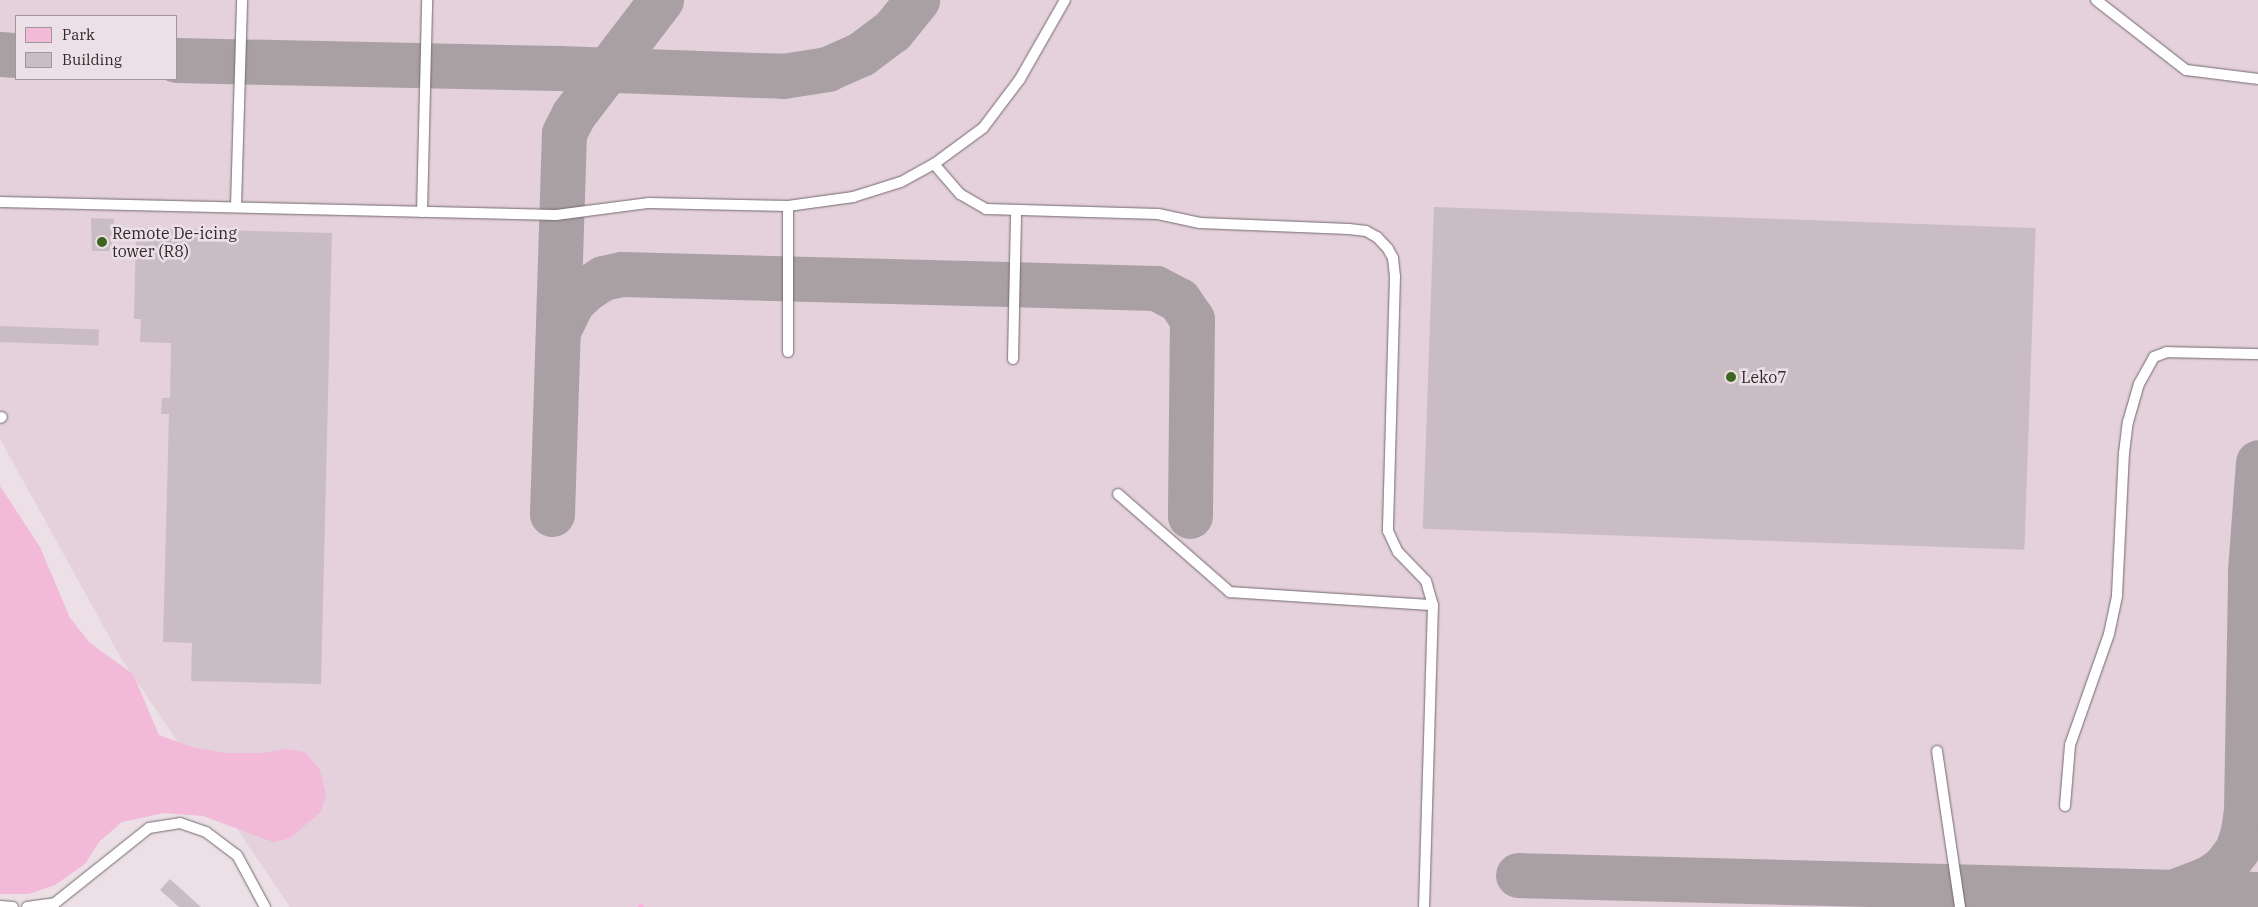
<!DOCTYPE html>
<html>
<head>
<meta charset="utf-8">
<style>
  body { margin:0 }
  #map { position:relative; width:2258px; height:907px; overflow:hidden; background:#ece0e6; font-family:"IBM Plex Serif",serif }
  div>[style] { position:absolute }
  .built>* { inset:0; background:#e4d1db }
  .green>* { inset:0; background:#f2b9d8 }
  .stream>* { height:5px; margin:-2.5px; padding:0 2.5px; transform-origin:2.5px; border-radius:2.5px; background:#fda9d9 }
  .taxiway>* { height:45px; margin:-22.5px; padding:0 22.5px; transform-origin:22.5px; border-radius:22.5px; background:#a9a0a4 }
  .building>* { inset:0; background:#c9bdc3; transform-origin:0 0 }
  .roads { filter:drop-shadow(0 0 1px #73696e) drop-shadow(0 0 1px #73696e) }
  .lane>* { height:10px; margin:-5px; padding:0 5px; transform-origin:5px; border-radius:5px; background:#fff }
  .dots>* { width:14px; height:14px; translate:-50% -50%; box-sizing:border-box; border:2px solid #ece0e6; border-radius:50% }
  span { translate:-50% -50%; white-space:nowrap; text-align:center; line-height:1.15; -webkit-text-stroke:5px #ece0e6; paint-order:stroke }
  .poi-label { font-size:16px; color:#2f2a2d }
  .left { translate:0 -50%; text-align:left }
  .legend { position:absolute; left:15px; top:15px; width:162px; height:65px; box-sizing:border-box; background:#ece0e6; border:1px solid #a0979c; margin:0; padding:6px 9px; list-style:none; font-size:15px; color:#2f2a2d }
  .legend li { display:flex; align-items:center; gap:10px; height:25px }
  .legend b { width:25px; border:1px solid #a0979c }
</style>
</head>
<body>
<div id="map">
  <div class="built">
    <div style="clip-path:polygon(evenodd,0 0,2258px 0,2258px 907px,290px 907px,121px 658px,0 439px,0 0,16px 16px,176px 16px,176px 79px,16px 79px,16px 16px)"></div>
  </div>
  <div class="green">
    <div style="clip-path:polygon(0 486px,40px 547px,70px 618px,90px 643px,133px 674px,159px 735px,192px 747px,224px 753px,263px 753px,286px 749px,305px 752px,320px 770px,326px 794px,321px 812px,290px 838px,273px 842px,203px 816px,164px 813px,122px 822px,99px 842px,85px 864px,55px 885px,29px 894px,0 894px)"></div>
  </div>
  <div class="stream">
    <div style="left:640px;top:907px;width:1px;rotate:-45deg"></div>
  </div>
  <div class="taxiway">
    <div style="left:0;top:54px;width:16px;rotate:4deg"></div>
    <div style="left:176px;top:60px;width:383px;rotate:1.2deg"></div>
    <div style="left:559px;top:68px;width:224px;rotate:2deg"></div>
    <div style="left:783px;top:76px;width:45px;rotate:-9deg"></div>
    <div style="left:827px;top:69px;width:37px;rotate:-24deg"></div>
    <div style="left:861px;top:54px;width:39px;rotate:-37deg"></div>
    <div style="left:892px;top:31px;width:40px;rotate:-51deg"></div>
    <div style="left:558px;top:331px;width:32px;rotate:-64deg"></div>
    <div style="left:572px;top:302px;width:19px;rotate:-43deg"></div>
    <div style="left:586px;top:289px;width:20px;rotate:-33deg"></div>
    <div style="left:603px;top:278px;width:19px;rotate:-12deg"></div>
    <div style="left:622px;top:274px;width:534px;rotate:1.5deg"></div>
    <div style="left:1156px;top:288px;width:26px;rotate:28deg"></div>
    <div style="left:1179px;top:300px;width:23px;rotate:56deg"></div>
    <div style="left:1192px;top:319px;width:197px;rotate:90.6deg"></div>
    <div style="left:552px;top:514px;width:381px;rotate:-88.2deg"></div>
    <div style="left:564px;top:133px;width:20px;rotate:-63deg"></div>
    <div style="left:573px;top:115px;width:145px;rotate:-52.6deg"></div>
    <div style="left:1518px;top:875px;width:740px;rotate:1.47deg"></div>
    <div style="left:2175px;top:891px;width:36px;rotate:-21deg"></div>
    <div style="left:2209px;top:878px;width:19px;rotate:-36deg"></div>
    <div style="left:2224px;top:867px;width:21px;rotate:-53deg"></div>
    <div style="left:2237px;top:850px;width:20px;rotate:-72deg"></div>
    <div style="left:2243px;top:831px;width:21px;rotate:-82deg"></div>
    <div style="left:2246px;top:810px;width:239px;rotate:-89deg"></div>
    <div style="left:2250px;top:571px;width:109px;rotate:-85.8deg"></div>
  </div>
  <div class="building">
    <div style="left:1434px;top:207px;width:602px;height:322px;rotate:2deg"></div>
    <div style="clip-path:polygon(91px 218px,114px 219px,111px 251px,92px 251px)"></div>
    <div style="clip-path:polygon(136px 228px,332px 233px,321px 684px,191px 681px,192px 643px,163px 642px,169px 414px,161px 414px,162px 398px,170px 398px,171px 343px,140px 342px,141px 319px,134px 319px)"></div>
    <div style="left:0;top:326px;width:99px;height:16px;rotate:2deg"></div>
    <div style="clip-path:polygon(170px 879px,201px 907px,179px 907px,160px 890px)"></div>
  </div>
  <div class="roads">
    <div class="lane">
      <div style="left:2096px;top:0;width:114px;rotate:37.9deg"></div>
      <div style="left:2186px;top:70px;width:73px;rotate:7.1deg"></div>
      <div style="left:934px;top:164px;width:40px;rotate:49deg"></div>
      <div style="left:960px;top:194px;width:30px;rotate:30deg"></div>
      <div style="left:986px;top:209px;width:172px;rotate:1.7deg"></div>
      <div style="left:1158px;top:214px;width:43px;rotate:12.1deg"></div>
      <div style="left:1200px;top:223px;width:149px;rotate:2.3deg"></div>
      <div style="left:1349px;top:229px;width:17px;rotate:7deg"></div>
      <div style="left:1366px;top:231px;width:13px;rotate:29deg"></div>
      <div style="left:1377px;top:237px;width:16px;rotate:47deg"></div>
      <div style="left:1388px;top:249px;width:10px;rotate:61deg"></div>
      <div style="left:1393px;top:258px;width:18px;rotate:84deg"></div>
      <div style="left:1395px;top:276px;width:255px;rotate:91.6deg"></div>
      <div style="left:1388px;top:531px;width:23px;rotate:65deg"></div>
      <div style="left:1398px;top:552px;width:40px;rotate:46deg"></div>
      <div style="left:1426px;top:581px;width:25px;rotate:74deg"></div>
      <div style="left:1433px;top:605px;width:302px;rotate:91.7deg"></div>
      <div style="left:0;top:202px;width:556px;rotate:1.34deg"></div>
      <div style="left:556px;top:215px;width:94px;rotate:-7.4deg"></div>
      <div style="left:649px;top:203px;width:139px;rotate:1.2deg"></div>
      <div style="left:788px;top:206px;width:66px;rotate:-7.9deg"></div>
      <div style="left:853px;top:197px;width:50px;rotate:-17.4deg"></div>
      <div style="left:901px;top:182px;width:38px;rotate:-29deg"></div>
      <div style="left:934px;top:164px;width:61px;rotate:-36.3deg"></div>
      <div style="left:983px;top:128px;width:61px;rotate:-52.9deg"></div>
      <div style="left:1020px;top:79px;width:91px;rotate:-60.3deg"></div>
      <div style="left:236px;top:206px;width:206px;rotate:-88.3deg"></div>
      <div style="left:788px;top:206px;width:146px;rotate:90deg"></div>
      <div style="left:422px;top:212px;width:212px;rotate:-88.6deg"></div>
      <div style="left:1013px;top:359px;width:148px;rotate:-88.8deg"></div>
      <div style="left:0;top:418px;width:2px;rotate:-27deg"></div>
      <div style="left:1118px;top:494px;width:149px;rotate:41.2deg"></div>
      <div style="left:1230px;top:592px;width:203px;rotate:3.7deg"></div>
      <div style="left:1937px;top:751px;width:158px;rotate:81.6deg"></div>
      <div style="left:2065px;top:806px;width:61px;rotate:-85.3deg"></div>
      <div style="left:2070px;top:745px;width:118px;rotate:-70.6deg"></div>
      <div style="left:2109px;top:634px;width:40px;rotate:-78deg"></div>
      <div style="left:2117px;top:595px;width:142px;rotate:-87.2deg"></div>
      <div style="left:2124px;top:453px;width:31px;rotate:-83deg"></div>
      <div style="left:2128px;top:422px;width:40px;rotate:-74deg"></div>
      <div style="left:2139px;top:384px;width:31px;rotate:-61deg"></div>
      <div style="left:2154px;top:357px;width:14px;rotate:-21deg"></div>
      <div style="left:2167px;top:352px;width:91px;rotate:1.3deg"></div>
      <div style="left:0;top:906px;width:13px;rotate:4deg"></div>
      <div style="left:27px;top:907px;width:28px;rotate:-8deg"></div>
      <div style="left:55px;top:903px;width:120px;rotate:-38.6deg"></div>
      <div style="left:149px;top:828px;width:31px;rotate:-9deg"></div>
      <div style="left:180px;top:823px;width:28px;rotate:19deg"></div>
      <div style="left:206px;top:832px;width:39px;rotate:37deg"></div>
      <div style="left:237px;top:855px;width:59px;rotate:61.7deg"></div>
    </div>
  </div>
  <div class="dots">
    <div style="left:102px;top:242px;background:#3c6521"></div>
    <div style="left:1731px;top:377px;background:#3c6521"></div>
  </div>
  <div class="poi-label">
    <span class="left" style="left:112px;top:242px">Remote De-icing<br>tower (R8)</span>
    <span class="left" style="left:1741px;top:377px">Leko7</span>
  </div>
  <ul class="legend">
  <li><b style="height:14px;background:#f2b9d8"></b>Park</li>
  <li><b style="height:14px;background:#c9bdc3"></b>Building</li>
  </ul>
</div>
</body>
</html>
